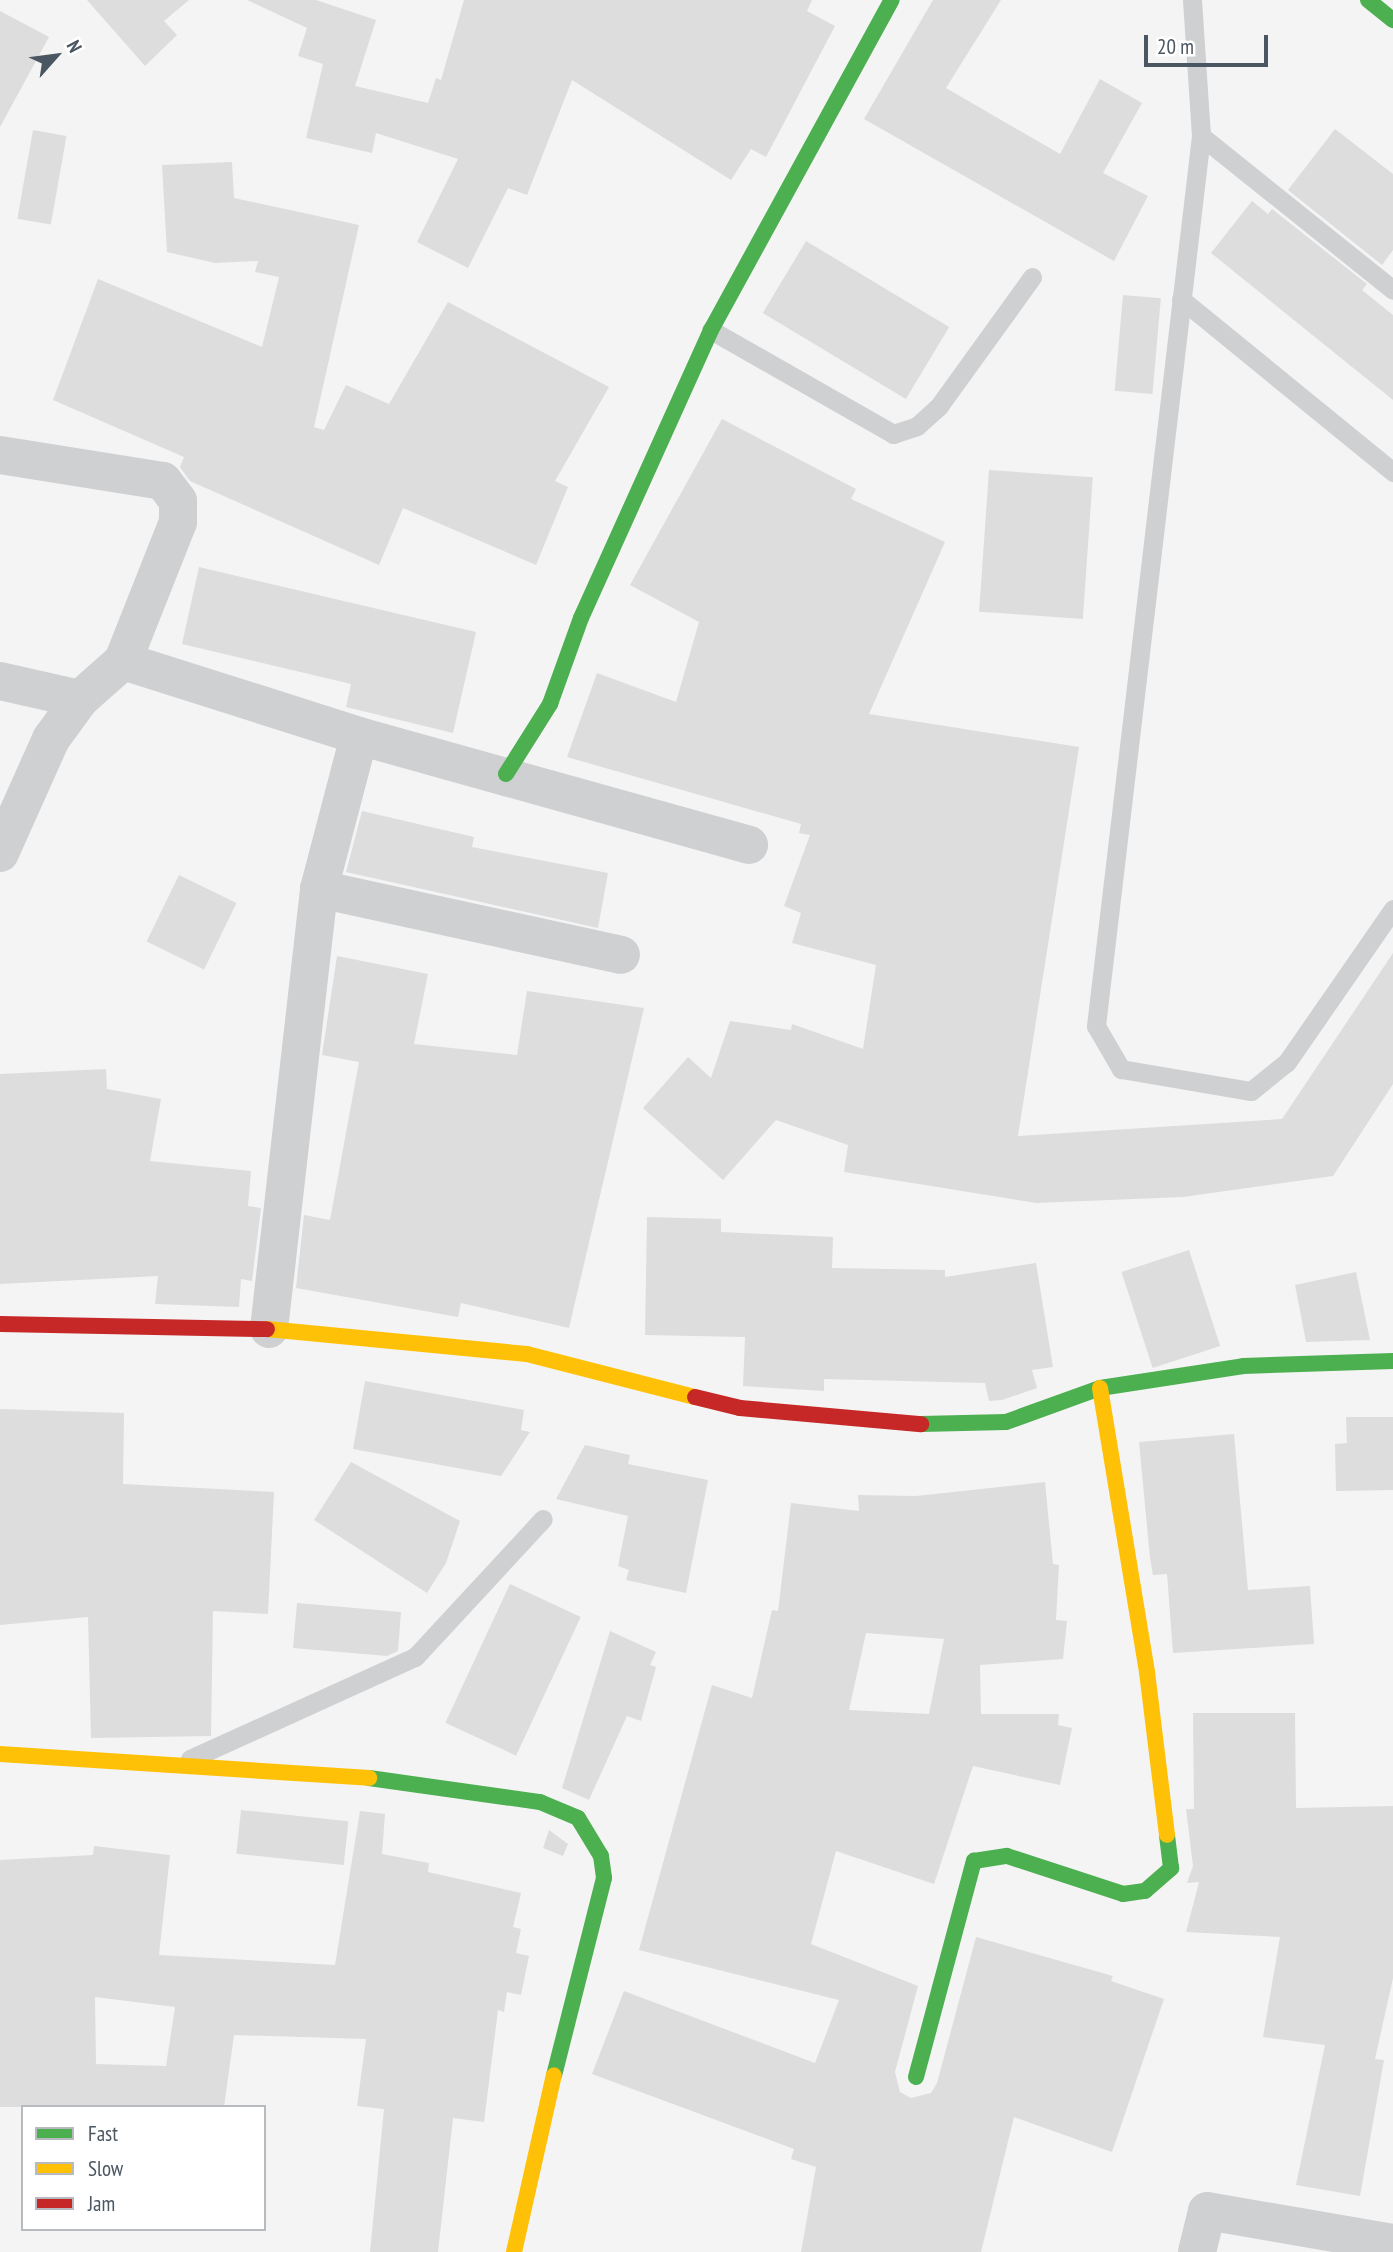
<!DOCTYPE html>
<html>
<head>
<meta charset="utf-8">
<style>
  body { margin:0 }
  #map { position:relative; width:1393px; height:2252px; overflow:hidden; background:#f4f4f4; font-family:"PT Sans Narrow",sans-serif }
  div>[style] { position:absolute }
  .building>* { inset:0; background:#ddddde; transform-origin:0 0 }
  .lane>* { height:19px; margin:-9.5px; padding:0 9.5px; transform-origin:9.5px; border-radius:9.5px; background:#ced0d2 }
  .street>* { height:38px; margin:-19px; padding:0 19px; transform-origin:19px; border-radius:19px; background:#ced0d2 }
  .fast>* { height:16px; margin:-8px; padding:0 8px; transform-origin:8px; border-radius:8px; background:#4caf50 }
  .slow>* { height:16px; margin:-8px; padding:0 8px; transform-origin:8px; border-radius:8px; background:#ffc107 }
  .jam>* { height:16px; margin:-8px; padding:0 8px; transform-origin:8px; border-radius:8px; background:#c62828 }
  span { translate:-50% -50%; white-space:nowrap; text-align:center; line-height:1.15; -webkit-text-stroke:5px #fff; paint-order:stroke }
  .legend { position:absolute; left:21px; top:2105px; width:245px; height:126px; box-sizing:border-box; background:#fff; border:2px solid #b7bbc0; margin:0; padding:9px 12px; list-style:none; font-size:21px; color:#4a5661 }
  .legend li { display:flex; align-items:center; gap:14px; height:35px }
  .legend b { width:35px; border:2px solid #b7bbc0 }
  .north { position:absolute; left:21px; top:21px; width:70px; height:70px; -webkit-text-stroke:5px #fff; paint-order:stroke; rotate:62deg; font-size:19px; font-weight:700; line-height:28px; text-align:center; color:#4a5661 }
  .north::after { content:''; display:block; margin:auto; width:24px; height:32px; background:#4a5661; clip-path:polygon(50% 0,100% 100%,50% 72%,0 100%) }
  .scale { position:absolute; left:1144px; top:35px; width:124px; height:32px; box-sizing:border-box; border:4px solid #4a5661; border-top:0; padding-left:9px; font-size:21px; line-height:24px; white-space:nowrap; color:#4a5661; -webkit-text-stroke:5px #fff; paint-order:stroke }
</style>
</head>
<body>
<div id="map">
  <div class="building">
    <div style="clip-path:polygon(87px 0,189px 0,164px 21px,177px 35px,145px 66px)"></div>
    <div style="clip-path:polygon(247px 0,316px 0,376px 20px,355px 86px,428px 103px,436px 78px,441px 80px,464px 0,812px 0,807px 11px,835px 26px,766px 157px,751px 149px,731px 180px,572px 80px,527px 195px,508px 188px,468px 268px,417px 242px,458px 159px,376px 133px,372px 153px,306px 138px,323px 64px,298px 56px,307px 28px)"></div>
    <div style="clip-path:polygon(933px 0,1001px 0,946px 88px,1060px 154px,1100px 79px,1142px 103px,1103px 173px,1148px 196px,1114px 261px,864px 119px)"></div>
    <div style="clip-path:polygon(0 11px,49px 37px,0 127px)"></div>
    <div style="clip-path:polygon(1335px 129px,1393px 174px,1393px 250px,1382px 265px,1288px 190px)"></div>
    <div style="left:33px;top:130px;width:34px;height:90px;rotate:10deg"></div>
    <div style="clip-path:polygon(232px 162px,234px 198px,359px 225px,314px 427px,324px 430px,346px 385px,389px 404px,448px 302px,609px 387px,555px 481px,568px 487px,536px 565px,403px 508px,379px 565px,190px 481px,180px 467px,184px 457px,53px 400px,98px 279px,262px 347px,279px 277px,255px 272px,258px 261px,215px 263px,167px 252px,162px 165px)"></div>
    <div style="clip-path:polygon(1252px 201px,1268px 214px,1272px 209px,1367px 284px,1362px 290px,1393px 315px,1393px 400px,1211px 253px)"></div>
    <div style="left:806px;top:241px;width:167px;height:84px;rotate:31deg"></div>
    <div style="left:1123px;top:295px;width:38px;height:96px;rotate:5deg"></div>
    <div style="clip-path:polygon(722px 419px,856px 489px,851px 499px,945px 542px,869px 714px,1079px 747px,1018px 1136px,1282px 1119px,1393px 953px,1393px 1084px,1333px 1176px,1183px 1197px,1036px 1203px,844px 1172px,848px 1145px,776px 1120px,723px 1180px,643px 1108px,688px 1057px,711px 1078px,730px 1021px,791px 1030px,792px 1024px,863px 1049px,876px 965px,792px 943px,801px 913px,784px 906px,810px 835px,799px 833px,801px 824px,567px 757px,597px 673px,676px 702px,699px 622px,630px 585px)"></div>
    <div style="left:989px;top:470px;width:104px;height:142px;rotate:4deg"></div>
    <div style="clip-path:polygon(199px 567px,476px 632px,453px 733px,346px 707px,351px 684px,182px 644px)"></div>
    <div style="clip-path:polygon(362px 811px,474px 837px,472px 847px,608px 873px,598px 928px,346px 872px)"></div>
    <div style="left:179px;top:875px;width:64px;height:74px;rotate:26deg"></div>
    <div style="clip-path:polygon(337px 956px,428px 974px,414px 1044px,517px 1055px,527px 991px,644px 1008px,569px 1328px,461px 1303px,458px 1317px,296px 1288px,304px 1215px,330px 1220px,359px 1062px,322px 1055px)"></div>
    <div style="clip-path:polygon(106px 1069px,107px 1089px,161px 1099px,150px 1161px,251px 1171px,248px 1206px,261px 1208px,252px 1281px,241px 1279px,239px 1307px,155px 1304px,158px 1276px,0 1284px,0 1074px)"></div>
    <div style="clip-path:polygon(647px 1217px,721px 1219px,721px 1232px,833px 1237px,832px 1268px,945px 1270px,945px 1277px,1036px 1263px,1053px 1367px,1032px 1370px,1037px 1388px,1002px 1400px,989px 1401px,985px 1383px,824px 1379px,824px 1391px,743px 1386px,745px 1337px,645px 1335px)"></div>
    <div style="left:1189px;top:1250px;width:101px;height:71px;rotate:72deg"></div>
    <div style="clip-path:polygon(1356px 1272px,1370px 1340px,1306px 1342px,1295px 1285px)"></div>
    <div style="clip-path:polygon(365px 1381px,524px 1410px,521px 1430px,530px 1432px,501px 1476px,353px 1449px)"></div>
    <div style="clip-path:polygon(0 1409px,124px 1413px,123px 1484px,274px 1492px,268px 1614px,213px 1611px,211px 1736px,91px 1738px,88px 1617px,0 1625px)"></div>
    <div style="clip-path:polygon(1346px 1417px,1393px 1417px,1393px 1490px,1336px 1491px,1335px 1444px,1347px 1443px)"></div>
    <div style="clip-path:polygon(1234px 1434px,1248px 1590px,1310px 1586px,1314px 1644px,1173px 1653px,1167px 1574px,1153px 1575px,1150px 1558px,1139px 1442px)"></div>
    <div style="clip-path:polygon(585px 1445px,630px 1455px,628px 1464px,708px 1480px,686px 1593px,626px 1580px,629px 1570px,618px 1566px,628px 1516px,556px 1499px)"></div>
    <div style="clip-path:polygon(351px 1462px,460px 1521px,446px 1563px,427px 1593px,314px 1520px)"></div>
    <div style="clip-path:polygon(evenodd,1045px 1482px,1053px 1564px,1059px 1565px,1056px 1620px,1067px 1621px,1063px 1659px,980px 1665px,981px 1714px,1059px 1714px,1058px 1725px,1072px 1728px,1060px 1785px,973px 1766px,934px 1884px,836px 1851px,811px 1944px,918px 1986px,895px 2072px,900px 2092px,911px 2098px,931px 2093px,937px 2083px,976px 1937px,1113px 1976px,1111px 1981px,1164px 1999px,1112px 2152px,1014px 2117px,981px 2252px,801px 2252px,816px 2167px,791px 2159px,794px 2149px,592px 2074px,624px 1991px,815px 2063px,839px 2000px,639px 1950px,712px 1685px,752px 1698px,772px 1610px,778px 1611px,791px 1503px,859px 1511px,858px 1495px,916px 1496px,1045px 1482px,866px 1633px,944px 1639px,929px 1714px,849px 1710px,866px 1633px)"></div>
    <div style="left:510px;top:1584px;width:78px;height:153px;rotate:25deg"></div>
    <div style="clip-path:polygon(297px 1603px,401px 1612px,398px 1651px,387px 1656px,293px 1648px)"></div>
    <div style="clip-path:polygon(610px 1631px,656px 1652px,650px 1665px,656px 1667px,641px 1721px,627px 1716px,589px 1800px,562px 1788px)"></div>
    <div style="clip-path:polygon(1193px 1713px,1295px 1713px,1296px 1808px,1393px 1806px,1393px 1978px,1375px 2059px,1384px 2060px,1360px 2196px,1296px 2185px,1325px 2045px,1263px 2037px,1280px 1937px,1186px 1932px,1199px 1882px,1187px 1883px,1193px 1866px,1186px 1809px,1194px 1809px)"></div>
    <div style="left:241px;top:1810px;width:108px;height:44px;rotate:6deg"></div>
    <div style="clip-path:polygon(evenodd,360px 1811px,385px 1814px,382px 1854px,429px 1863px,428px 1872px,521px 1893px,513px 1927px,521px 1929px,516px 1953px,529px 1956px,521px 1995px,507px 1992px,504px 2012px,498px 2010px,484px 2122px,453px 2118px,438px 2252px,370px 2252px,384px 2109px,357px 2106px,366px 2039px,234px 2035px,224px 2107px,0 2107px,0 1860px,93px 1855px,94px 1846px,170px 1855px,159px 1955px,335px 1965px,360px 1811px,95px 1997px,175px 2007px,166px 2066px,96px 2064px,95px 1997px)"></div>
    <div style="clip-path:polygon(549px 1830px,568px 1844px,563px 1856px,543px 1848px)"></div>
  </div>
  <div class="lane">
    <div style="left:1192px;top:0;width:136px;rotate:86.2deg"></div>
    <div style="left:1201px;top:136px;width:896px;rotate:96.73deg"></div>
    <div style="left:1096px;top:1026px;width:50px;rotate:59.8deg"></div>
    <div style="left:1121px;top:1069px;width:132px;rotate:9.6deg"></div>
    <div style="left:1251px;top:1091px;width:46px;rotate:-38.9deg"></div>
    <div style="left:1287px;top:1062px;width:186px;rotate:-55.3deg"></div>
    <div style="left:1201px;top:136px;width:246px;rotate:38.7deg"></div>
    <div style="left:1181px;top:299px;width:274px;rotate:39.2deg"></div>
    <div style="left:711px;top:330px;width:210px;rotate:29.7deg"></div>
    <div style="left:893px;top:434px;width:25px;rotate:-18deg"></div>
    <div style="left:917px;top:426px;width:30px;rotate:-42deg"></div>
    <div style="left:939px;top:406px;width:159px;rotate:-54.2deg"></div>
    <div style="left:190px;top:1759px;width:247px;rotate:-24.4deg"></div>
    <div style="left:415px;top:1657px;width:188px;rotate:-47.2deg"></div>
  </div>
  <div class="street">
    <div style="left:0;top:455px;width:165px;rotate:9.1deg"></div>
    <div style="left:163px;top:481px;width:25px;rotate:53deg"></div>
    <div style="left:178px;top:501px;width:21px;rotate:90deg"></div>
    <div style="left:178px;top:522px;width:149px;rotate:111.6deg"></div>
    <div style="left:123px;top:661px;width:57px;rotate:138.5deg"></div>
    <div style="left:80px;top:699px;width:49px;rotate:125.9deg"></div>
    <div style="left:51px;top:739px;width:125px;rotate:114.1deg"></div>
    <div style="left:123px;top:661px;width:248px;rotate:17.6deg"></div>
    <div style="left:359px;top:736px;width:405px;rotate:15.6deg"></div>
    <div style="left:0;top:681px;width:82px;rotate:12.7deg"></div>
    <div style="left:319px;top:889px;width:309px;rotate:12.3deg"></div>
    <div style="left:269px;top:1329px;width:443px;rotate:-83.5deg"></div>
    <div style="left:319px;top:889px;width:158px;rotate:-75.3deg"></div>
    <div style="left:1197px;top:2252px;width:42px;rotate:-76.3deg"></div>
    <div style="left:1207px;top:2211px;width:189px;rotate:9.8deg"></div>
  </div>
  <div class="fast">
    <div style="left:1368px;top:0;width:32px;rotate:39deg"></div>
    <div style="left:506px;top:774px;width:83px;rotate:-57.8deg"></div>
    <div style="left:550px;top:704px;width:91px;rotate:-70.2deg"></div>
    <div style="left:581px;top:618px;width:316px;rotate:-65.7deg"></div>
    <div style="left:711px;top:330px;width:376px;rotate:-61.3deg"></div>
    <div style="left:921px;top:1424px;width:85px;rotate:-1.3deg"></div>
    <div style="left:1006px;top:1422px;width:100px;rotate:-19.9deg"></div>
    <div style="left:1100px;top:1388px;width:145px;rotate:-8.7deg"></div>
    <div style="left:1243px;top:1366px;width:150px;rotate:-1.9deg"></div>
    <div style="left:369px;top:1778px;width:173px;rotate:8deg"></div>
    <div style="left:540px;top:1802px;width:41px;rotate:22.8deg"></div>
    <div style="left:578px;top:1818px;width:44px;rotate:58.8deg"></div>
    <div style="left:601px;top:1856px;width:22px;rotate:82deg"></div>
    <div style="left:604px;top:1878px;width:203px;rotate:104.2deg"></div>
    <div style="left:916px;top:2077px;width:224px;rotate:-75deg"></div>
    <div style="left:974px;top:1861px;width:33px;rotate:-9deg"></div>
    <div style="left:1007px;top:1856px;width:122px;rotate:18.1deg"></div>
    <div style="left:1123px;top:1894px;width:22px;rotate:-8deg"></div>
    <div style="left:1145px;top:1891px;width:35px;rotate:-41deg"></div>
    <div style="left:1171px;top:1868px;width:33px;rotate:-97deg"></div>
  </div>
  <div class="slow">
    <div style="left:267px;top:1329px;width:261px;rotate:5.5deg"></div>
    <div style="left:527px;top:1354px;width:173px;rotate:14.4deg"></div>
    <div style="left:1100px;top:1388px;width:288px;rotate:80.6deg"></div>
    <div style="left:1147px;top:1672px;width:164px;rotate:83deg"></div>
    <div style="left:0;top:1754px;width:370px;rotate:3.7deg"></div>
    <div style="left:514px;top:2252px;width:181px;rotate:-77.3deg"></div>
  </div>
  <div class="jam">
    <div style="left:0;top:1324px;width:267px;rotate:1.1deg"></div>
    <div style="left:695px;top:1397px;width:46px;rotate:13.7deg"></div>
    <div style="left:740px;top:1408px;width:182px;rotate:5.1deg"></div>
  </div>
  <ul class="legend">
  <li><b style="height:9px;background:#4caf50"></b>Fast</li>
  <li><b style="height:9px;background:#ffc107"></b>Slow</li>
  <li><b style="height:9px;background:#c62828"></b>Jam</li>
  </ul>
  <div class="north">N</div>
  <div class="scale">20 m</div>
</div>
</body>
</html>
